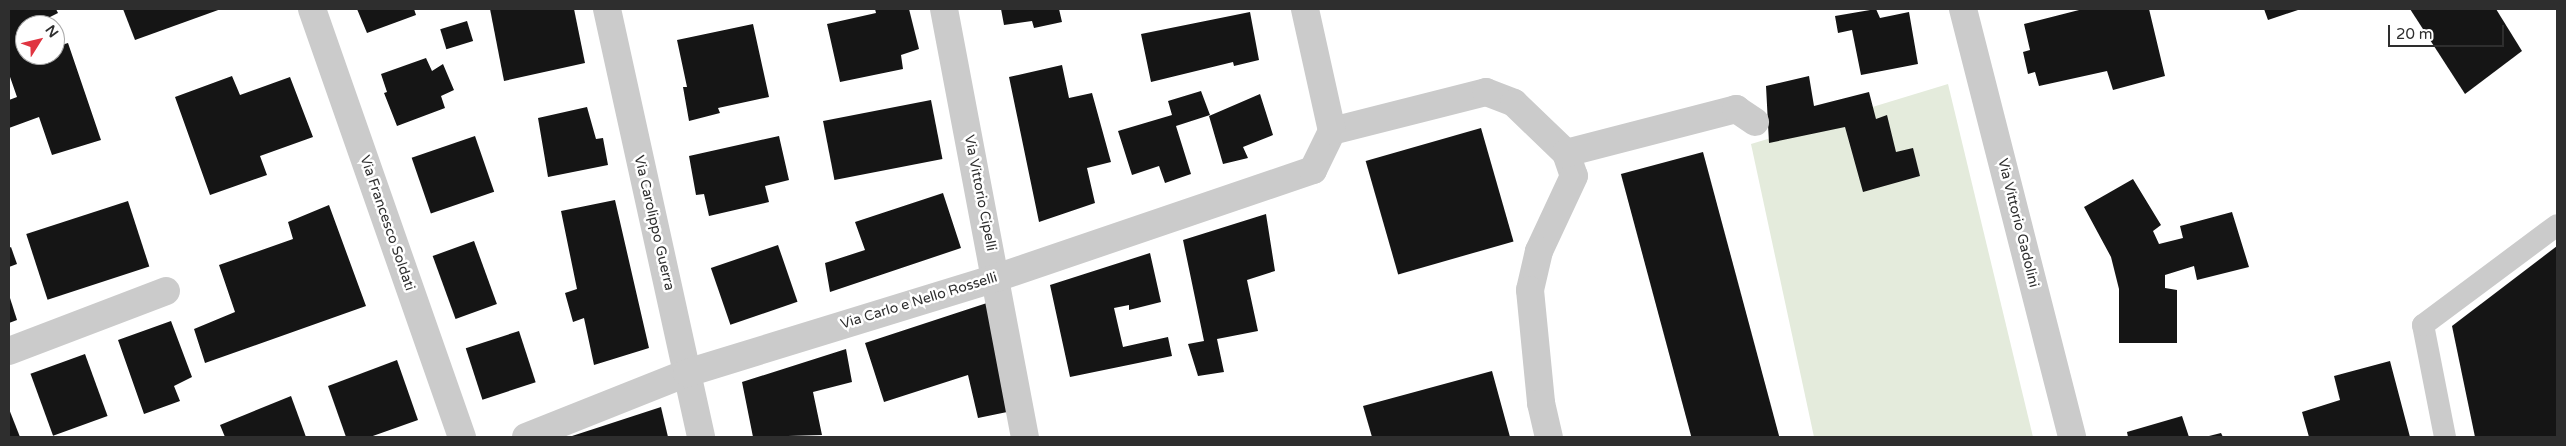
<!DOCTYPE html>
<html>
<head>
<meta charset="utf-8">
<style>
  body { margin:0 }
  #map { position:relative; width:2566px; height:446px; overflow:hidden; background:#fff; font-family:"Varela Round",sans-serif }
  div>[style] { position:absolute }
  .green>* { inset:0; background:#e4ebdc }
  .building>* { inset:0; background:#151515; transform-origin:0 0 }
  .service>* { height:22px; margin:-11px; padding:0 11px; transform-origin:11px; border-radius:11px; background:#cbcbcb }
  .pedestrian>* { height:28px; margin:-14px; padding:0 14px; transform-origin:14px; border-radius:14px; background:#cbcbcb }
  .minor>* { height:28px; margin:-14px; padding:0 14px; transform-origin:14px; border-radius:14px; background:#cbcbcb }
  span { translate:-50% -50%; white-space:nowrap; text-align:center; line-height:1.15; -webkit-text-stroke:5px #fff; paint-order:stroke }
  .street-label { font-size:14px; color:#2e2e2e }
  .frame { position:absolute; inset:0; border:10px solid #2e2e2e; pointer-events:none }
  .north { position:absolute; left:15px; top:15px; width:50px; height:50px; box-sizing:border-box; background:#fff; border:1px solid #ababab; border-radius:50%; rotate:54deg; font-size:14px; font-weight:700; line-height:20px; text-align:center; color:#2e2e2e }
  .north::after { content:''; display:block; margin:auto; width:18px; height:22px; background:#e03541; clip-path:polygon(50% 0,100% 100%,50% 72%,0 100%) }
  .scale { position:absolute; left:2388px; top:25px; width:116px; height:22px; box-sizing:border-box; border:2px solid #2e2e2e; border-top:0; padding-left:6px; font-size:15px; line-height:18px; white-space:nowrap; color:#2e2e2e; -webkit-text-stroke:4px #fff; paint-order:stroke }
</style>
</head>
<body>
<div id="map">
  <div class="green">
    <div style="clip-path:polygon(1948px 84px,2033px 437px,1814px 437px,1751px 144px)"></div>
  </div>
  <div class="building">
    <div style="clip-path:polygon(9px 9px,56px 9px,58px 13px,42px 21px,44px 25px,25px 25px,25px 55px,55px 55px,55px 47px,68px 43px,101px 140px,52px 155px,39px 117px,9px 128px,9px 100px,17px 97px,9px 74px)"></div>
    <div style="clip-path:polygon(123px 9px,221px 9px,135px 40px)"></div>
    <div style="clip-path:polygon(357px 9px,414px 9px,416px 15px,367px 33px)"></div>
    <div style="clip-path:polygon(490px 9px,574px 9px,585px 63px,504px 81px)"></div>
    <div style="clip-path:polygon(875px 9px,909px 9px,919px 49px,901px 55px,903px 69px,840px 82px,827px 24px,876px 13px)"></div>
    <div style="clip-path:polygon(1001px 9px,1059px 9px,1062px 22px,1034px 28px,1032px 21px,1004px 25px)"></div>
    <div style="clip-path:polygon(1876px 9px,1880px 18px,1909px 12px,1918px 64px,1861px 75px,1852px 30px,1838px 33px,1835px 16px)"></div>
    <div style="clip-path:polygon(2083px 9px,2149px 9px,2165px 76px,2113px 90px,2107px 71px,2039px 86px,2035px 72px,2028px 74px,2023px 52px,2030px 50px,2024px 24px)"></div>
    <div style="clip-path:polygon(2264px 9px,2301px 9px,2268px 20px)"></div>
    <div style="clip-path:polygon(2410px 9px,2496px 9px,2522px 51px,2465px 94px)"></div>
    <div style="clip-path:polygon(1250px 12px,1259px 60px,1234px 66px,1233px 62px,1151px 82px,1141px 34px)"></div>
    <div style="left:467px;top:21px;width:21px;height:28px;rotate:73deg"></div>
    <div style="clip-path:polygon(753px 24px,769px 97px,718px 108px,720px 113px,689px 121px,683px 87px,687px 87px,677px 40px)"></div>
    <div style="clip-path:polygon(426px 58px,432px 71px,443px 64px,454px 90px,441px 96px,445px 108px,397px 126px,384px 93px,387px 92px,381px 74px)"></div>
    <div style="clip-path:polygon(1062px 65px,1069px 98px,1092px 93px,1111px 162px,1087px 168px,1095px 203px,1039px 222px,1009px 77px)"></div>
    <div style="clip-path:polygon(232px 76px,240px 95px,290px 77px,313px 137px,260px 156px,267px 175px,210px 195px,175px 97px)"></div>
    <div style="clip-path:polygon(1809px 76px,1814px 106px,1869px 92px,1876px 119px,1887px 115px,1896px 152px,1913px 148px,1920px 176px,1863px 192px,1845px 127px,1769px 143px,1766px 86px)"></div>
    <div style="clip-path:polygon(1201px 91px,1210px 115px,1176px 126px,1191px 174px,1165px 183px,1159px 166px,1132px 175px,1118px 131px,1172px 115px,1168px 101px)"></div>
    <div style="clip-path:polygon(1260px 94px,1273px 135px,1243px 147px,1248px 158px,1223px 164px,1209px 116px)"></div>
    <div style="left:931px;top:100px;width:60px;height:110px;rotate:79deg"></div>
    <div style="clip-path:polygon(587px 107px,596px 139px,603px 138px,608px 165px,548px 177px,538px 118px)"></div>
    <div style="left:1481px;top:128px;width:118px;height:120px;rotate:74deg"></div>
    <div style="left:475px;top:136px;width:59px;height:67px;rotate:71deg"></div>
    <div style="clip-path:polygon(779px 136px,789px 180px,765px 186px,769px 202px,709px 216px,704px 194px,696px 195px,689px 156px)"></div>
    <div style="left:1703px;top:152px;width:295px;height:85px;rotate:75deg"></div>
    <div style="clip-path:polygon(2133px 179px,2161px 225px,2153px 231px,2159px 244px,2183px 238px,2180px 226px,2232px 212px,2249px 267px,2197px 280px,2194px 266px,2165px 275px,2165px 288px,2177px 290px,2177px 343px,2119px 343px,2119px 289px,2111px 257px,2084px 207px)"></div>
    <div style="clip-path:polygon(943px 193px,961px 248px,830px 292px,825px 263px,865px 250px,855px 222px)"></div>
    <div style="clip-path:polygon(615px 200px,649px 348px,594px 365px,584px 318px,573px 322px,565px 293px,577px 289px,561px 211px)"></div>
    <div style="left:128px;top:201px;width:69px;height:107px;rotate:72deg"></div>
    <div style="clip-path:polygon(329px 205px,366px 306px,205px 363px,194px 329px,235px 312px,219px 265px,293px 239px,288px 222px)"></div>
    <div style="clip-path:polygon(1266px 214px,1275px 271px,1247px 280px,1258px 331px,1217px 339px,1224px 372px,1198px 376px,1188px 344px,1204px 341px,1183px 240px)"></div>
    <div style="left:474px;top:241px;width:67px;height:44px;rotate:70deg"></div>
    <div style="left:778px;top:245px;width:60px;height:71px;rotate:71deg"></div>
    <div style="clip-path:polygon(2557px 246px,2557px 437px,2475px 437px,2452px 326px)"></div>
    <div style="clip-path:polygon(11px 247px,17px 264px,9px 267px,9px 248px)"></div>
    <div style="clip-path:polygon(1150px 253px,1161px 302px,1129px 310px,1129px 305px,1114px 308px,1123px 347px,1168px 337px,1172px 356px,1070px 377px,1050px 285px)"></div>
    <div style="clip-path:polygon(10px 298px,17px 320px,9px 323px,9px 299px)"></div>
    <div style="clip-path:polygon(990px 302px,1012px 411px,978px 418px,968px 375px,884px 402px,865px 343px)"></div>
    <div style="clip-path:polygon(171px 321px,192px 377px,174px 386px,180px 401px,144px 414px,118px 340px)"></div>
    <div style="left:519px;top:331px;width:54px;height:56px;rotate:72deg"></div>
    <div style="clip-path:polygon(846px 349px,852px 382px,813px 392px,822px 435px,753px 437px,742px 382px)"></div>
    <div style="left:85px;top:354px;width:66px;height:58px;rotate:70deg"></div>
    <div style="clip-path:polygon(397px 360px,418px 420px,370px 437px,346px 437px,328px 386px)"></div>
    <div style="clip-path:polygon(2390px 361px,2410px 437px,2309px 437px,2302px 412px,2340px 400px,2334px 376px)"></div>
    <div style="clip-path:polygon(1492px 371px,1510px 437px,1372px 437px,1363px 406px)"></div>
    <div style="clip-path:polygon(291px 396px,306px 437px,225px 437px,220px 425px)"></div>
    <div style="clip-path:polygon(661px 407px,668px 437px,569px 437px)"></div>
    <div style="clip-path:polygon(9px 409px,20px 437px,9px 437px)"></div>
    <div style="clip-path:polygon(2182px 416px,2189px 437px,2128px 437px,2127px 432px)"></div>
    <div style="clip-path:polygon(2221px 433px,2223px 437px,2205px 437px)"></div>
  </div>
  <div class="service">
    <div style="left:2445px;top:437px;width:114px;rotate:-101.1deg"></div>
    <div style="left:2423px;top:325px;width:167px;rotate:-36.7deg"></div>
  </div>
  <div class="pedestrian">
    <div style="left:1332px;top:131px;width:159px;rotate:-14.2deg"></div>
    <div style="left:1486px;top:92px;width:30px;rotate:21deg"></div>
    <div style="left:1514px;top:103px;width:72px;rotate:43.9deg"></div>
    <div style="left:1566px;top:153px;width:24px;rotate:71deg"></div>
    <div style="left:1574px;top:176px;width:83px;rotate:115deg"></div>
    <div style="left:1539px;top:251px;width:40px;rotate:103deg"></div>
    <div style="left:1530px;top:290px;width:114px;rotate:84.4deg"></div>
    <div style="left:1541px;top:403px;width:35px;rotate:77deg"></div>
    <div style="left:1566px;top:153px;width:176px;rotate:-14.5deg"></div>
    <div style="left:1736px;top:109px;width:23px;rotate:34deg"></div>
  </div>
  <div class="minor">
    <div style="left:312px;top:9px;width:454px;rotate:70.7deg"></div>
    <div style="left:607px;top:9px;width:438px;rotate:77.6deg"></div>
    <div style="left:944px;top:9px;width:436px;rotate:79.3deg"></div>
    <div style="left:1963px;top:9px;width:442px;rotate:75.7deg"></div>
    <div style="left:9px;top:351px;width:168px;rotate:-20.9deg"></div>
    <div style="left:526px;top:437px;width:173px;rotate:-21.7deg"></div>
    <div style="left:687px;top:373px;width:323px;rotate:-17.1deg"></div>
    <div style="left:996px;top:278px;width:335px;rotate:-18.8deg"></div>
    <div style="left:1313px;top:170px;width:43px;rotate:-64deg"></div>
    <div style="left:1332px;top:131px;width:125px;rotate:-102.5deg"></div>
  </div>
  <div class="street-label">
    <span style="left:980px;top:193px;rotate:79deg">Via Vittorio Cipelli</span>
    <span style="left:387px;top:223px;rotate:71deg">Via Francesco Soldati</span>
    <span style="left:654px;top:223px;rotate:77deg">Via Carolippo Guerra</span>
    <span style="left:2018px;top:223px;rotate:76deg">Via Vittorio Gadolini</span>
    <span style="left:919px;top:301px;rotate:-17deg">Via Carlo e Nello Rosselli</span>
  </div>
  <div class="frame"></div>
  <div class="north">N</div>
  <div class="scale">20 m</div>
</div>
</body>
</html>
